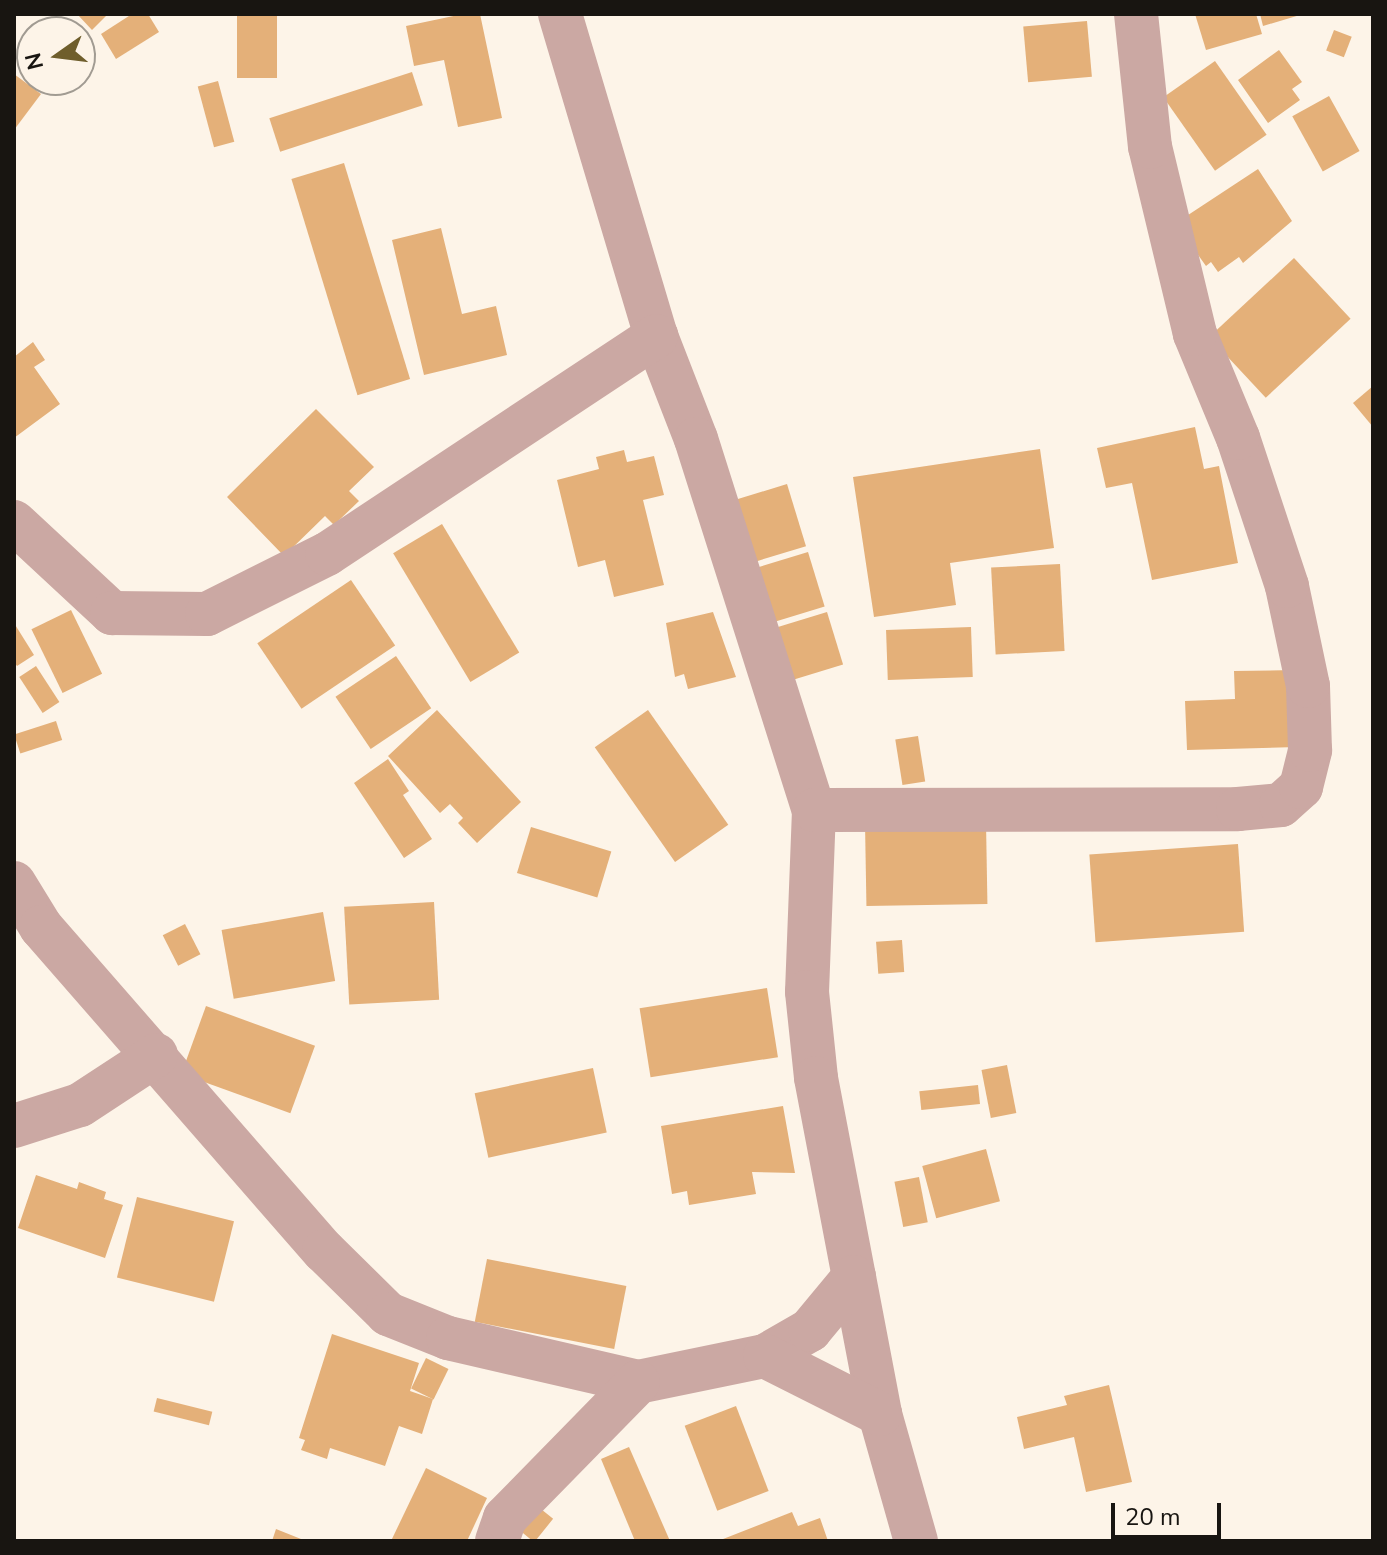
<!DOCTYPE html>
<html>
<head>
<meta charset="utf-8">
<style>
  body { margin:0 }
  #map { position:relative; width:1387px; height:1555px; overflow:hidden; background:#fdf4e8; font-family:"Nunito Sans",sans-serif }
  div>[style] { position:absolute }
  .building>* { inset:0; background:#e4b079; transform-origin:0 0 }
  .minor>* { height:44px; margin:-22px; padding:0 22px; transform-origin:22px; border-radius:22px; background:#cba8a3 }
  span { translate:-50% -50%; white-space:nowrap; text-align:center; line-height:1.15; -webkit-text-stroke:6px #fdf4e8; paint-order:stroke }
  .frame { position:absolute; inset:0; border:16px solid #181511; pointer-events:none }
  .north { position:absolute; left:16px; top:16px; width:80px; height:80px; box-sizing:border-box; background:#fdf4e8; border:2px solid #a19b92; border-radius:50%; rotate:256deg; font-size:22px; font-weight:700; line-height:32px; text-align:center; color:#181511 }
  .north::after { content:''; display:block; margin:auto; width:28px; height:36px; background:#6f5e2c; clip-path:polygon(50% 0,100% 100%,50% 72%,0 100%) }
  .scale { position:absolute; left:1111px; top:1503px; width:110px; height:36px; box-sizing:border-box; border:4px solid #181511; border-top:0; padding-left:10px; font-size:24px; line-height:28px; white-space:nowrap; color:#181511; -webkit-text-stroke:6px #fdf4e8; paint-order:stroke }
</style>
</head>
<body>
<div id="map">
  <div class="building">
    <div style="clip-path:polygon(77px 14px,108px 14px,92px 30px)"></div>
    <div style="clip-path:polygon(132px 14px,148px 14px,159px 32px,116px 59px,101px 34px)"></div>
    <div style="left:237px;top:14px;width:40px;height:64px"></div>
    <div style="clip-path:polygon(463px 14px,480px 14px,502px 118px,458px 127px,444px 60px,414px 66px,406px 26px)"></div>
    <div style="clip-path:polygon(1195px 14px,1256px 14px,1262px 34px,1206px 50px)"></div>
    <div style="clip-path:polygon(1260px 14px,1300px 14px,1300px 15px,1263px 26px)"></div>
    <div style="left:1087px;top:21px;width:56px;height:64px;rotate:85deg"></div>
    <div style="left:1334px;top:30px;width:19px;height:22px;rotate:21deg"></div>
    <div style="clip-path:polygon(1279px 50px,1302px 82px,1292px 89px,1300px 100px,1268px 123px,1238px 80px)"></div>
    <div style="left:1215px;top:61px;width:90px;height:63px;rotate:55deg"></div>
    <div style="left:412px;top:72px;width:35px;height:150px;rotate:72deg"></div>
    <div style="clip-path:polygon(14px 74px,41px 94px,14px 130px)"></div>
    <div style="left:218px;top:81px;width:63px;height:21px;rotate:75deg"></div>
    <div style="left:1329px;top:96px;width:63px;height:42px;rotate:61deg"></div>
    <div style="left:344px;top:163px;width:226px;height:55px;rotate:73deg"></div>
    <div style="clip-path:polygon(1258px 169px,1292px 221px,1243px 263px,1239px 257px,1218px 272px,1211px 262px,1206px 266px,1186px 238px,1182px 219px)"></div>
    <div style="clip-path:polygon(441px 228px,462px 314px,496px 306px,507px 355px,424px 375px,392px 240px)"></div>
    <div style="left:1294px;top:258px;width:83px;height:116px;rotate:47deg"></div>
    <div style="clip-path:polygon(33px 342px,45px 360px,34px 367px,60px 404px,14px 438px,14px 357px)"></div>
    <div style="clip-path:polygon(1373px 386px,1373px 427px,1353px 403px)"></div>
    <div style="clip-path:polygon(316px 409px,374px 467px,349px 491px,359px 501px,334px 525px,325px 516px,284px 556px,227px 497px)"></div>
    <div style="clip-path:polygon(1195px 427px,1204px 469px,1219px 466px,1238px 563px,1152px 580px,1132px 483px,1106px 488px,1097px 448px)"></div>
    <div style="clip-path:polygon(1040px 449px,1054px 548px,950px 563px,956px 605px,874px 617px,853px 477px)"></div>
    <div style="clip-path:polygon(624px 450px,627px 462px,654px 456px,664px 495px,643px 500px,664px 585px,614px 597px,605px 560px,578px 567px,557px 480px,599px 469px,596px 457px)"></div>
    <div style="left:787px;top:484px;width:65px;height:53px;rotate:73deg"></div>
    <div style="left:442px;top:524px;width:150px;height:57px;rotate:59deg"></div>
    <div style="left:808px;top:552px;width:57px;height:53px;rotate:73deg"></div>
    <div style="left:1060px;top:564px;width:87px;height:69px;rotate:87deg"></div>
    <div style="left:351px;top:580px;width:79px;height:113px;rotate:56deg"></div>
    <div style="left:71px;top:610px;width:71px;height:44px;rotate:64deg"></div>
    <div style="clip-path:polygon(713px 612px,736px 677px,688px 689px,684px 674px,675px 677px,666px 623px)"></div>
    <div style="left:827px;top:612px;width:55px;height:53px;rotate:73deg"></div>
    <div style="clip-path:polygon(14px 623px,34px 655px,17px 666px,14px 662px)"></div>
    <div style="left:971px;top:627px;width:50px;height:85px;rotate:88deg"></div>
    <div style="left:396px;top:656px;width:63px;height:73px;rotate:56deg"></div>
    <div style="left:36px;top:666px;width:43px;height:20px;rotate:57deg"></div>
    <div style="clip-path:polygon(1295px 670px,1297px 747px,1187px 750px,1185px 701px,1235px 699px,1234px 671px)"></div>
    <div style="clip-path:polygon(437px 710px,521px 802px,477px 843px,458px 823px,463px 818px,450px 804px,440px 813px,388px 756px)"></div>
    <div style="left:648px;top:710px;width:140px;height:65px;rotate:55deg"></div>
    <div style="left:56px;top:721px;width:20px;height:44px;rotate:72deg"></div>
    <div style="left:918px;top:736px;width:46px;height:23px;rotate:81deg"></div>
    <div style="clip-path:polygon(388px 759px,409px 791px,403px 795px,432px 839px,404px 858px,354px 783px)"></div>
    <div style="left:986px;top:822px;width:82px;height:121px;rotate:89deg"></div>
    <div style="left:531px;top:827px;width:84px;height:48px;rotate:17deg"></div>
    <div style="left:1238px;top:844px;width:88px;height:149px;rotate:86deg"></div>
    <div style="left:434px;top:902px;width:98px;height:90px;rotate:87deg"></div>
    <div style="left:323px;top:912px;width:70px;height:103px;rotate:80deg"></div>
    <div style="left:185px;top:924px;width:34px;height:25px;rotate:63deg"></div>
    <div style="left:902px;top:940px;width:32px;height:26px;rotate:86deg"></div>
    <div style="left:767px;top:988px;width:70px;height:129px;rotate:81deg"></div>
    <div style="left:206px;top:1006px;width:116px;height:72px;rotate:20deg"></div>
    <div style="left:1007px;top:1065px;width:49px;height:26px;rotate:79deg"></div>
    <div style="left:593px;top:1068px;width:66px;height:121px;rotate:78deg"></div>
    <div style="left:978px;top:1085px;width:19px;height:59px;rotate:84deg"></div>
    <div style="clip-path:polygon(783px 1106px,795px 1173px,752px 1172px,756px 1194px,689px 1205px,687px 1191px,672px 1194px,661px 1126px)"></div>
    <div style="left:986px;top:1149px;width:54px;height:66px;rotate:75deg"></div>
    <div style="clip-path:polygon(36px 1175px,77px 1189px,79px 1182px,106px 1192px,104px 1199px,123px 1205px,105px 1258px,18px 1228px)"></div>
    <div style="left:919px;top:1177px;width:46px;height:25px;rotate:79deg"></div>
    <div style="left:137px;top:1197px;width:100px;height:83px;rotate:14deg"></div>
    <div style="left:487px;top:1259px;width:142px;height:64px;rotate:11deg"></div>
    <div style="clip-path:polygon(332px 1334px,419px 1363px,410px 1391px,433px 1399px,422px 1434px,399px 1426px,385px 1466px,330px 1448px,327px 1459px,301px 1450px,305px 1440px,299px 1438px)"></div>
    <div style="left:426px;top:1358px;width:25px;height:34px;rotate:26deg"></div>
    <div style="clip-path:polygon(1109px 1385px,1132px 1482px,1086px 1492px,1074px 1437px,1024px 1449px,1017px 1417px,1067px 1405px,1064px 1396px)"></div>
    <div style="left:157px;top:1398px;width:57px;height:14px;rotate:14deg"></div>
    <div style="left:736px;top:1406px;width:91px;height:55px;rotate:69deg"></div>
    <div style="clip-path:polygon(629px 1447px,670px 1541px,635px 1541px,601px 1459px)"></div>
    <div style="clip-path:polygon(426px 1468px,487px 1498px,467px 1541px,391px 1541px)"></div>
    <div style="left:536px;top:1505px;width:22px;height:30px;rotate:39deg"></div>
    <div style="clip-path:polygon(792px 1512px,798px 1526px,820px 1518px,828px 1541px,718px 1541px)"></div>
    <div style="clip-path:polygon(276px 1529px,306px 1541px,272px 1541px)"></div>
  </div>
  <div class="minor">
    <div style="left:560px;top:14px;width:336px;rotate:73.4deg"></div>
    <div style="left:656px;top:336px;width:110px;rotate:68.8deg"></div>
    <div style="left:696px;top:439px;width:389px;rotate:72.4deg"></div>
    <div style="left:814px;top:810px;width:182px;rotate:92.2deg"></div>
    <div style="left:807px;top:992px;width:86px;rotate:84deg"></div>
    <div style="left:816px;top:1078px;width:342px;rotate:79.2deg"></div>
    <div style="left:880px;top:1414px;width:132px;rotate:74.2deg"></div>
    <div style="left:14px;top:522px;width:134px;rotate:42.9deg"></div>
    <div style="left:112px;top:613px;width:95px;rotate:0.6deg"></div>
    <div style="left:207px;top:614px;width:134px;rotate:-26.6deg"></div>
    <div style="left:327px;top:554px;width:395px;rotate:-33.5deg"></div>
    <div style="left:814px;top:810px;width:424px;rotate:-0.1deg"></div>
    <div style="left:1238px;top:809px;width:43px;rotate:-5.3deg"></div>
    <div style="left:1281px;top:805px;width:27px;rotate:-42deg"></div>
    <div style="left:1301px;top:787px;width:38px;rotate:-76deg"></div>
    <div style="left:1310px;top:750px;width:64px;rotate:-91.8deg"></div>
    <div style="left:1308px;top:686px;width:102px;rotate:-101.9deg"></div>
    <div style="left:1287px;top:586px;width:156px;rotate:-108.3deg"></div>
    <div style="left:1238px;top:438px;width:113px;rotate:-112.5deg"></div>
    <div style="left:1195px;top:334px;width:192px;rotate:-103.5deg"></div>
    <div style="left:1150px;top:147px;width:134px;rotate:-96deg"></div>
    <div style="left:14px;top:883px;width:52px;rotate:58.5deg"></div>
    <div style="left:41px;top:927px;width:430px;rotate:48.9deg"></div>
    <div style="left:324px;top:1251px;width:90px;rotate:44.5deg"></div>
    <div style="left:388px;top:1314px;width:65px;rotate:21.8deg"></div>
    <div style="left:448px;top:1338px;width:195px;rotate:13deg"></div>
    <div style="left:638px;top:1382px;width:130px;rotate:-11.6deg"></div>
    <div style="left:765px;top:1356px;width:52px;rotate:-30deg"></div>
    <div style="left:810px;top:1330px;width:69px;rotate:-50.3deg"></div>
    <div style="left:14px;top:1126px;width:69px;rotate:-17.7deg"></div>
    <div style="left:80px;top:1105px;width:91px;rotate:-33.3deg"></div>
    <div style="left:765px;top:1356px;width:129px;rotate:26.8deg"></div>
    <div style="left:497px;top:1541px;width:24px;rotate:-71deg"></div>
    <div style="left:505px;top:1518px;width:190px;rotate:-45.6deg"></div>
  </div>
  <div class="frame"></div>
  <div class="north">N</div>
  <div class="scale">20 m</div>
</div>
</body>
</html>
